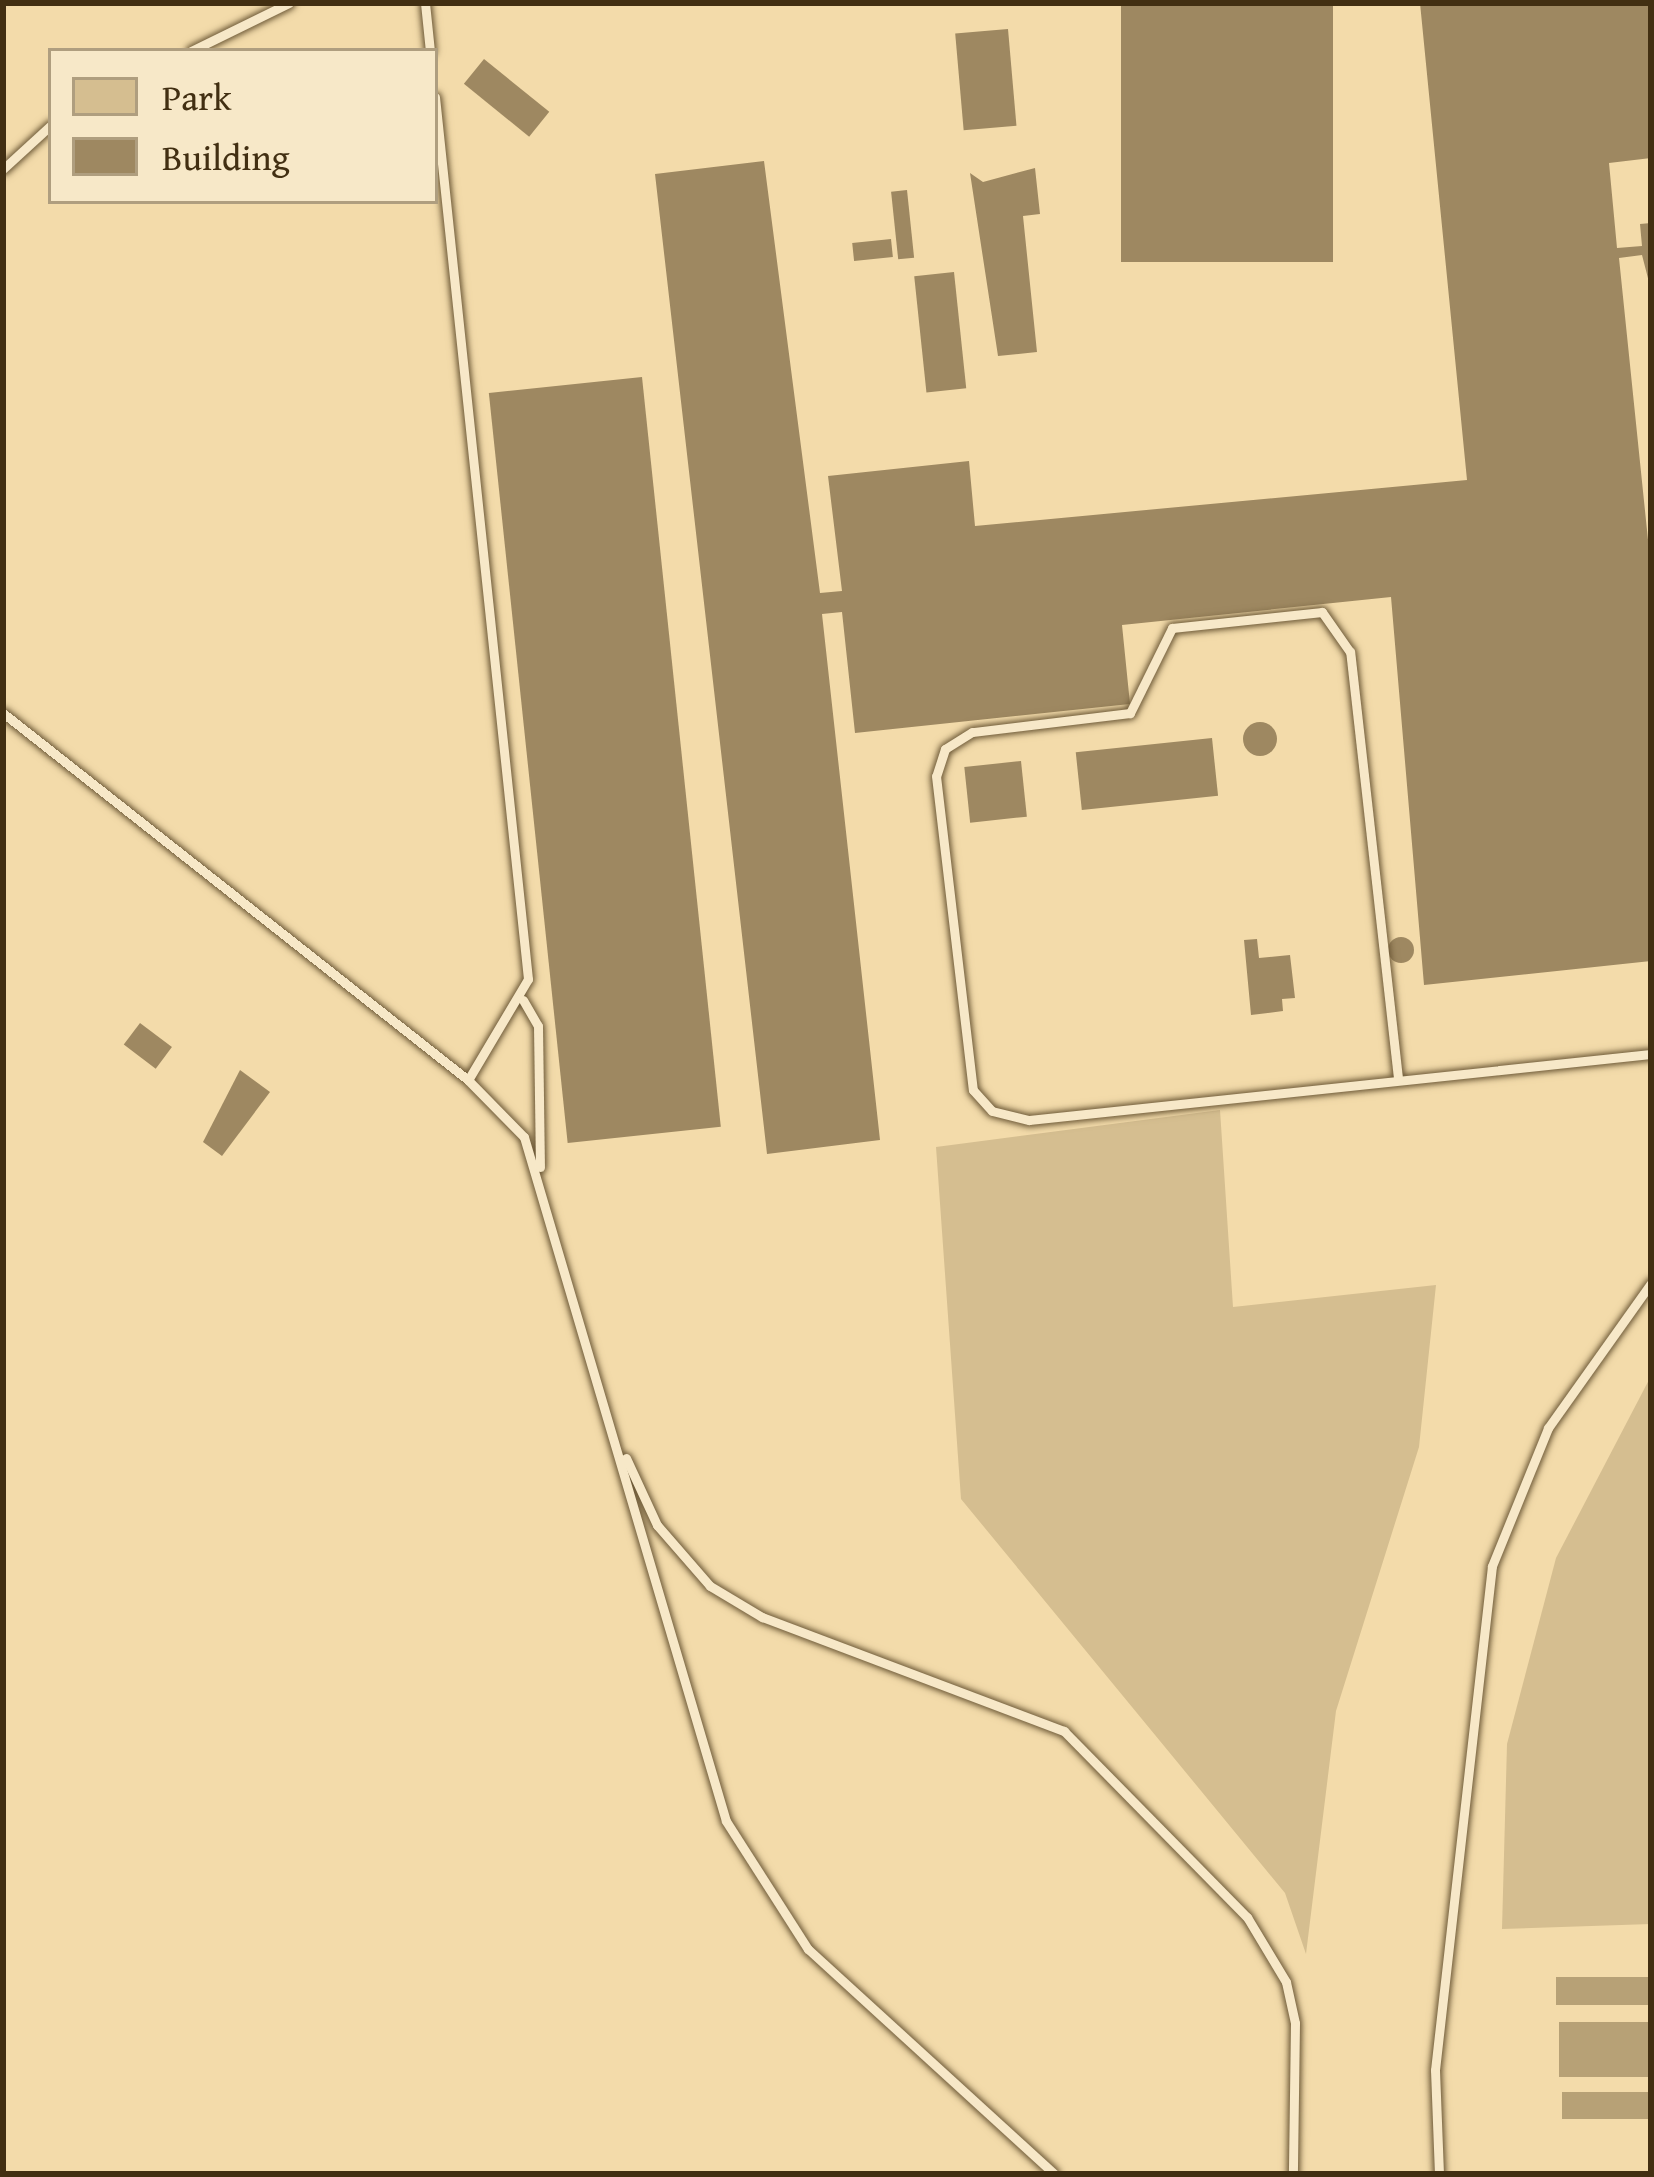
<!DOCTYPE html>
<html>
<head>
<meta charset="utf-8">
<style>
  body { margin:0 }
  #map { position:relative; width:1654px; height:2177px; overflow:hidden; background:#f3dbaa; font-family:"Gentium Book Plus",serif }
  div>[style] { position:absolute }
  .green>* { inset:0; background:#d5be90 }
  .water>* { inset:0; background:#b7a176; transform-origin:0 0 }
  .building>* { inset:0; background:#9e8861; transform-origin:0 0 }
  .round { border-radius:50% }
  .roads { filter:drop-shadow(0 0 3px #6e5a38) drop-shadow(0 0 3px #6e5a38) }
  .lane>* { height:9px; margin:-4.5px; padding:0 4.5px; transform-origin:4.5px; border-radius:4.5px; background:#f7e8c8 }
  span { translate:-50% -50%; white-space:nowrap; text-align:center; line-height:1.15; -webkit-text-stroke:10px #f7e8c8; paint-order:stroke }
  .frame { position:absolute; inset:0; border:6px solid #422f12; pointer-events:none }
  .legend { position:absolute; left:48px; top:48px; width:390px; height:156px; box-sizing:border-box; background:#f7e8c8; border:3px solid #af9e7f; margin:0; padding:15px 21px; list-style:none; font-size:36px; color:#422f12 }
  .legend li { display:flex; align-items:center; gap:24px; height:60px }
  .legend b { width:60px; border:3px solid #af9e7f }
</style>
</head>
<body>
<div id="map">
  <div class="green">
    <div style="clip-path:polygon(1220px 1110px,1233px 1307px,1436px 1285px,1419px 1447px,1336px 1711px,1306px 1954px,1285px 1893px,961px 1499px,936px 1147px)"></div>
    <div style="clip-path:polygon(1651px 1376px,1651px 1924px,1502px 1929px,1507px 1744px,1556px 1558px)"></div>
  </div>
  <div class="water">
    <div style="left:1651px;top:1977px;width:28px;height:95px;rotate:90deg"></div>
    <div style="left:1651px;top:2022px;width:55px;height:92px;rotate:90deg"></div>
    <div style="left:1651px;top:2092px;width:27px;height:89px;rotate:90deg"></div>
  </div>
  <div class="building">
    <div style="left:1121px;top:3px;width:212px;height:259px"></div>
    <div style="clip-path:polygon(1420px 3px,1651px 3px,1651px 158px,1609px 163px,1617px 248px,1642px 246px,1640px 224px,1651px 223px,1651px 290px,1642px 255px,1619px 258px,1651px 569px,1651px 961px,1424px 985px,1391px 597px,1122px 625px,1130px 704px,855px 733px,842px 612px,822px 614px,880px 1140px,767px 1154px,655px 174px,764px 161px,820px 593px,842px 591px,828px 476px,969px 461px,975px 526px,1467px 480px)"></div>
    <div style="left:1008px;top:29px;width:97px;height:53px;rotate:85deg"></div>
    <div style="left:484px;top:59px;width:84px;height:32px;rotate:39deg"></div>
    <div style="clip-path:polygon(1035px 168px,1040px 214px,1023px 216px,1037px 352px,998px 356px,970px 173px,983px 182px)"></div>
    <div style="left:907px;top:190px;width:68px;height:16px;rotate:84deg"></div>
    <div style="left:891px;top:239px;width:18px;height:39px;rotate:84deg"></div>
    <div style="left:954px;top:272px;width:117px;height:40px;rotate:84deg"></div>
    <div style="left:642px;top:377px;width:754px;height:154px;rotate:84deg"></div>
    <div class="round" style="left:1243px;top:722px;width:34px;height:34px"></div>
    <div style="left:1212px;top:738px;width:58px;height:137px;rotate:84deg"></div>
    <div style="left:1021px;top:761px;width:56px;height:57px;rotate:84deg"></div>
    <div class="round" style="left:1388px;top:937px;width:26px;height:26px"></div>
    <div style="clip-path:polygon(1257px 939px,1259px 958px,1290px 955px,1295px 998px,1282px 999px,1283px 1011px,1251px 1015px,1244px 940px)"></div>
    <div style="left:140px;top:1023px;width:40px;height:27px;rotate:37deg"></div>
    <div style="clip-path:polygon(240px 1070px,270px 1092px,222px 1156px,203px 1142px)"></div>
  </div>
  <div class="roads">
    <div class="lane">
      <div style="left:425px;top:3px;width:48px;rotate:84.1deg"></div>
      <div style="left:191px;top:51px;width:109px;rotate:-26.1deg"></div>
      <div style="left:435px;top:97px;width:887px;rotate:83.98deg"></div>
      <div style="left:528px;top:979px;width:117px;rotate:120.7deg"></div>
      <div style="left:3px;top:169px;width:65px;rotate:-42.5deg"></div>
      <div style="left:3px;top:713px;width:592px;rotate:38.28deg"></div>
      <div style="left:468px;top:1080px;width:80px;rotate:45.5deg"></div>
      <div style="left:524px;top:1137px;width:713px;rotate:73.55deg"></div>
      <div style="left:726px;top:1821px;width:152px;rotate:57.4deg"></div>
      <div style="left:808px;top:1949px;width:333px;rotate:42.4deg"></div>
      <div style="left:523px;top:1000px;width:30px;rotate:60deg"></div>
      <div style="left:538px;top:1026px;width:141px;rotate:89.2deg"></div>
      <div style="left:1398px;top:1078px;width:429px;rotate:-96.4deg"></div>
      <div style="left:1350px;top:652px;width:49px;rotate:-125deg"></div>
      <div style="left:1322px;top:612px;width:151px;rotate:173.9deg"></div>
      <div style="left:1172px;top:628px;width:95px;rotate:116.3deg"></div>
      <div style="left:1130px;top:713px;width:159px;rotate:173.1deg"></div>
      <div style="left:972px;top:732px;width:32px;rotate:148deg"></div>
      <div style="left:945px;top:749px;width:28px;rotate:108deg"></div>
      <div style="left:936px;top:776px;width:316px;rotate:83.3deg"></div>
      <div style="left:973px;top:1090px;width:28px;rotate:48deg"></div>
      <div style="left:992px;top:1111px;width:38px;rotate:14deg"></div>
      <div style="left:1029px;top:1120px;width:625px;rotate:-6.06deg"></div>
      <div style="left:626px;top:1458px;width:74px;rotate:65.2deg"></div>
      <div style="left:657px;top:1525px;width:81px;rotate:49deg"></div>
      <div style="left:710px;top:1586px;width:61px;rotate:30.8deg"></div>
      <div style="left:762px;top:1617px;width:323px;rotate:20.7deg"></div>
      <div style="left:1064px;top:1731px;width:261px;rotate:45.5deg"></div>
      <div style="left:1247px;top:1917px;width:76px;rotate:59deg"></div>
      <div style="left:1286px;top:1982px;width:42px;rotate:77.6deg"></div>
      <div style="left:1295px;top:2023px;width:151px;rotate:90.8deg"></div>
      <div style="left:1439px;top:2174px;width:104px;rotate:-92.2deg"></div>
      <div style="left:1435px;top:2070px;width:507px;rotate:-83.55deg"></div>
      <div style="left:1492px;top:1566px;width:149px;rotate:-67.9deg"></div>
      <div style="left:1548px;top:1428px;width:178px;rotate:-54.6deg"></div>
    </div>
  </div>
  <div class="frame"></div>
  <ul class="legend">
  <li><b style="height:33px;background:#d5be90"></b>Park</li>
  <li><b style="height:33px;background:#9e8861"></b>Building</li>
  </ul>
</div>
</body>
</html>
